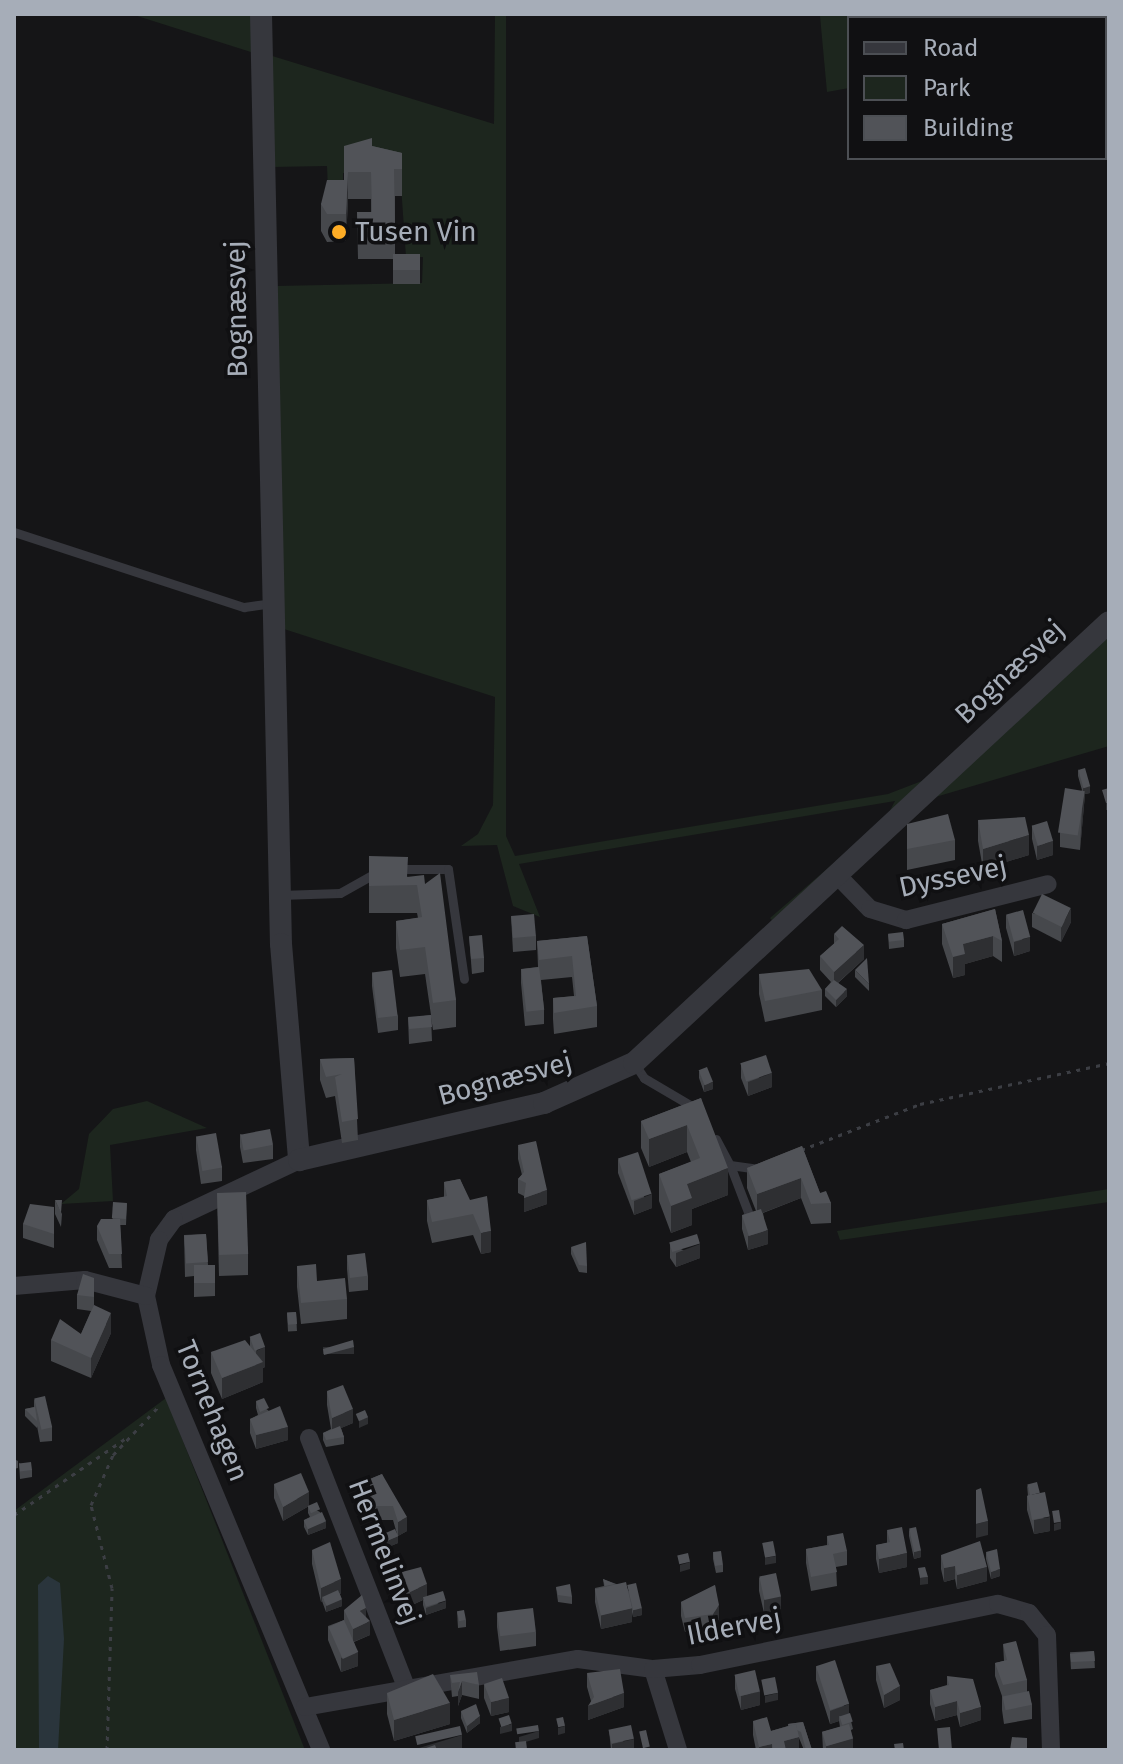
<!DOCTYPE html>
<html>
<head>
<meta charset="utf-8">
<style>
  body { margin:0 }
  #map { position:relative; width:1123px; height:1764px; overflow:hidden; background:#151517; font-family:"Fira Sans",sans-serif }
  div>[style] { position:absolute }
  .green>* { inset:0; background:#1d261e }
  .water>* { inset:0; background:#2a353c }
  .path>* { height:3px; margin-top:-1.5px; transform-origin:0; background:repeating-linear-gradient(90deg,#3c3e44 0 4px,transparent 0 10px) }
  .service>* { height:9px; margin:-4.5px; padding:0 4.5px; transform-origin:4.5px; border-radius:4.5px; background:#36373d }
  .minor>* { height:18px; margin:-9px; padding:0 9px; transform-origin:9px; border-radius:9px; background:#36373d }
  .tertiary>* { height:22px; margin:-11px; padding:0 11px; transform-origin:11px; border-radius:11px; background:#36373d }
  .wall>* { inset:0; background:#46484c; transform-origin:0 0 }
  .shaded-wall>* { inset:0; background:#2e2f32; transform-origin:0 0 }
  .building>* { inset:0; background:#515358; transform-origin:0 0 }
  .dots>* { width:22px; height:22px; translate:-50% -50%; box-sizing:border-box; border:4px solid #101012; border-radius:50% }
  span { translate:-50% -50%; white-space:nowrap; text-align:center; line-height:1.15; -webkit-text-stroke:7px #101012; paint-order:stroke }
  .poi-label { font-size:28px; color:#a6adb8 }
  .left { translate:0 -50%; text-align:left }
  .street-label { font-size:28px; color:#a6adb8 }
  .frame { position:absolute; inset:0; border:16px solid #a6adb8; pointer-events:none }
  .legend { position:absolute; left:847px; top:16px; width:260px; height:144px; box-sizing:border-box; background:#101012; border:2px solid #4c4f54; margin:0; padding:10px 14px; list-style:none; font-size:24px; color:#a6adb8 }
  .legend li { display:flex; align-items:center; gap:16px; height:40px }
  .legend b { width:40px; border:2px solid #4c4f54 }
</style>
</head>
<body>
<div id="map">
  <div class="green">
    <div style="clip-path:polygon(131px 14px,256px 14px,254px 53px)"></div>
    <div style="clip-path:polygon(495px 14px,506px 14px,506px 836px,515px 856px,888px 794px,927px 779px,777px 926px,770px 918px,886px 818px,895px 801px,519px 864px,540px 917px,513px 906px,497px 845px,461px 846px,478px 834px,493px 805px,495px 697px,284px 629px,276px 286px,422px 283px,423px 257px,406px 257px,400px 171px,343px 173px,343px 189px,328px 190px,327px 166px,272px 167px,269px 55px,494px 124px)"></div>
    <div style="clip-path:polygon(878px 14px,849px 18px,849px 88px,827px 92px,820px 16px)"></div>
    <div style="clip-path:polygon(1109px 633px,1109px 746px,932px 798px)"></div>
    <div style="clip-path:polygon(147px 1101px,207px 1128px,110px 1145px,113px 1201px,61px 1204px,79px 1189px,89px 1134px,113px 1109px)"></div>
    <div style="clip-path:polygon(1109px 1189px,1109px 1202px,840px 1240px,837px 1231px)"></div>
    <div style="clip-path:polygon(166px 1398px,305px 1750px,14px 1750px,14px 1511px)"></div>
  </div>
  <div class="water">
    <div style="clip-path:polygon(48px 1576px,60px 1583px,64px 1639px,58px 1750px,39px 1750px,38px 1585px)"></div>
  </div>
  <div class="path">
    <div style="left:801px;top:1150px;width:128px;rotate:-21.1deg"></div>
    <div style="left:920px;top:1104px;width:193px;rotate:-12.2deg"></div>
    <div style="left:14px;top:1515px;width:136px;rotate:-34.5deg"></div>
    <div style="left:107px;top:1750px;width:162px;rotate:-88.2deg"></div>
    <div style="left:112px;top:1588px;width:86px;rotate:-104.2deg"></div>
    <div style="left:91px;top:1505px;width:55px;rotate:-66.3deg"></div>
    <div style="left:113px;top:1455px;width:67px;rotate:-46.8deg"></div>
  </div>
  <div class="service">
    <div style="left:14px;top:532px;width:242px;rotate:18.1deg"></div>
    <div style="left:244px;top:607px;width:28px;rotate:-8deg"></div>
    <div style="left:395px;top:869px;width:53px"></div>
    <div style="left:448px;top:869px;width:111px;rotate:81.7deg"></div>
    <div style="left:280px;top:895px;width:60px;rotate:-1.9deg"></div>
    <div style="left:340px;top:893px;width:47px;rotate:-29.3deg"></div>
    <div style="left:634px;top:1063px;width:18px;rotate:56deg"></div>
    <div style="left:644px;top:1078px;width:59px;rotate:30.5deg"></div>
    <div style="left:716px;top:1139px;width:30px;rotate:62deg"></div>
    <div style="left:730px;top:1165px;width:27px;rotate:8deg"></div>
    <div style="left:730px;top:1165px;width:56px;rotate:69deg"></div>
  </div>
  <div class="minor">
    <div style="left:837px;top:875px;width:47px;rotate:45.9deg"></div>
    <div style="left:870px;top:909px;width:38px;rotate:17deg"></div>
    <div style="left:906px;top:920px;width:146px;rotate:-14.2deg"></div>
    <div style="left:299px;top:1160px;width:138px;rotate:154.7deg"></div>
    <div style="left:174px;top:1219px;width:26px;rotate:126deg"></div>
    <div style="left:159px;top:1240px;width:57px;rotate:103.1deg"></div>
    <div style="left:146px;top:1296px;width:71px;rotate:77.7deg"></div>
    <div style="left:161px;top:1365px;width:417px;rotate:67.4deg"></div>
    <div style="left:14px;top:1286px;width:71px;rotate:-4.8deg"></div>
    <div style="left:85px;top:1280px;width:63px;rotate:14.7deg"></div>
    <div style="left:309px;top:1438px;width:267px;rotate:68.7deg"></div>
    <div style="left:653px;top:1669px;width:85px;rotate:72.8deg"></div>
    <div style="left:305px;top:1707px;width:277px;rotate:-10deg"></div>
    <div style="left:578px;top:1659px;width:76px;rotate:7.6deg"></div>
    <div style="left:653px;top:1669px;width:47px;rotate:-4.9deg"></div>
    <div style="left:700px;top:1665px;width:304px;rotate:-11.6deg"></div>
    <div style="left:998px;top:1604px;width:32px;rotate:16deg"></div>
    <div style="left:1029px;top:1613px;width:28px;rotate:51deg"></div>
    <div style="left:1047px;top:1635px;width:115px;rotate:88deg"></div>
  </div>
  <div class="tertiary">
    <div style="left:261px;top:14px;width:930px;rotate:88.77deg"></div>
    <div style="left:281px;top:944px;width:217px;rotate:85.2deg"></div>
    <div style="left:299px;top:1160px;width:252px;rotate:-13.1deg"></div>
    <div style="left:544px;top:1103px;width:98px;rotate:-24deg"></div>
    <div style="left:634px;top:1063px;width:648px;rotate:-42.87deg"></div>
  </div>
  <div class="wall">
    <div style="clip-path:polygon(344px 146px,372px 146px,402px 153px,402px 196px,395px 196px,395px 254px,420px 254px,420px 284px,393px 284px,393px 259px,358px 259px,357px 212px,371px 212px,371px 199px,348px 199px,346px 241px,327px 242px,321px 231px,321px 204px,344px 180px)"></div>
    <div style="clip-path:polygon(1078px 769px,1090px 793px,1085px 794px,1080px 850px,1060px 847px,1060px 833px,1082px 790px,1078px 776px)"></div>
    <div style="clip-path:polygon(978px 820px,1029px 855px,983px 869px,978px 841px)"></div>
    <div style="clip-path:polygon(907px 824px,955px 840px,955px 860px,907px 870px)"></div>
    <div style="clip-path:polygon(1032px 825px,1053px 855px,1037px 860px,1032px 839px)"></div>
    <div style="clip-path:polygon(369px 856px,408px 877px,425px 884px,456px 1000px,456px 1027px,433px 1030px,431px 1017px,432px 1041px,409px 1044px,408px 1018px,431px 1015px,425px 974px,400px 977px,396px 948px,396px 921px,418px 918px,417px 913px,369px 913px)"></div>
    <div style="clip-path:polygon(995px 909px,1002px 941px,1002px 962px,993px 956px,965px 964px,965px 975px,953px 978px,942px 944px,942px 924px)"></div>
    <div style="clip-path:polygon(1032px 913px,1071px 922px,1061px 942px,1032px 927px)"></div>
    <div style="clip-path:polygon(1006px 914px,1030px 951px,1014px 956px,1006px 928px)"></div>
    <div style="clip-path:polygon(511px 916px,536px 936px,536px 950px,513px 952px)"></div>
    <div style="clip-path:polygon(834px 934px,864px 959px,838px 983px,847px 996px,836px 1007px,825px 996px,825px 989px,831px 982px,820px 970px,820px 956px,834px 944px)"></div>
    <div style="clip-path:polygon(888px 934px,904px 940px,904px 947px,889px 949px)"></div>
    <div style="clip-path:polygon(469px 936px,484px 958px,484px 972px,472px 974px)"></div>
    <div style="clip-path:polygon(587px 936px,597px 1006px,597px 1027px,554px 1034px,553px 1019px,553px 998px,574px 996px,572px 977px,541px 980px,544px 1010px,544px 1024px,525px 1026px,521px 983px,521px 969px,538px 967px,537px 941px)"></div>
    <div style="clip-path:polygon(855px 970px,869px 984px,869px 991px,855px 977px)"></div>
    <div style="clip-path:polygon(372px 972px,398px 1016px,398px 1030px,378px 1033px,372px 986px)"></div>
    <div style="clip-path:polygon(759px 974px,822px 990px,822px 1010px,765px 1022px,759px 994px)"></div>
    <div style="clip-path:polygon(354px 1058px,358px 1140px,342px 1143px,335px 1096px,326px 1098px,320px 1080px,320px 1059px)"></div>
    <div style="clip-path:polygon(741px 1064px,772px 1087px,748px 1096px,741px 1078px)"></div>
    <div style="clip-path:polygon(699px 1071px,713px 1089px,704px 1092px,699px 1078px)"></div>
    <div style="clip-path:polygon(701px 1098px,728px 1195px,692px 1209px,692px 1225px,671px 1233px,659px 1201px,659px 1174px,691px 1162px,687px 1152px,649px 1167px,641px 1148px,641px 1121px)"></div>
    <div style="clip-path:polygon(240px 1134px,273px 1145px,273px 1159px,243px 1163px,240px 1147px)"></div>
    <div style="clip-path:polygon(196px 1136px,222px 1167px,222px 1181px,201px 1184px,196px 1150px)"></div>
    <div style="clip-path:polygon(518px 1145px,547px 1204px,524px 1212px,524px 1196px,518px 1193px,518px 1179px,522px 1175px,518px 1159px)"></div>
    <div style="clip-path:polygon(802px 1146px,820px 1193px,831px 1203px,831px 1223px,811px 1224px,801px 1198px,763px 1213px,768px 1244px,748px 1250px,742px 1229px,742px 1215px,756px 1211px,747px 1188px,747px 1168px)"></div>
    <div style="clip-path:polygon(618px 1159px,652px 1208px,634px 1215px,618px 1173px)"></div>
    <div style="clip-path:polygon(460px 1179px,491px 1252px,481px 1254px,473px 1235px,432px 1243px,427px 1221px,427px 1200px,444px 1197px,444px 1182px)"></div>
    <div style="clip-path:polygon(217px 1193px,248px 1254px,248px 1275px,219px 1276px)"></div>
    <div style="clip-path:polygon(55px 1200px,62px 1214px,61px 1227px,55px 1214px)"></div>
    <div style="clip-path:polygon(127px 1203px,126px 1225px,120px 1225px,122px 1268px,109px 1268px,97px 1240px,97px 1226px,112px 1219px)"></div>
    <div style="clip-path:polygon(54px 1207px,54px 1248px,23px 1238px,23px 1224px)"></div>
    <div style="clip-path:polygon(206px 1234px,208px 1265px,215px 1265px,215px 1296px,194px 1297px,194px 1276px,185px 1277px,184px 1235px)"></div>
    <div style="clip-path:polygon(670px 1244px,700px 1258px,676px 1267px,670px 1258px)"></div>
    <div style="clip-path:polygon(571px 1247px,587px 1266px,587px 1273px,579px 1272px,571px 1254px)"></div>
    <div style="clip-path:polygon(347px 1255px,368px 1276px,368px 1290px,349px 1292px,347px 1269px)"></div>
    <div style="clip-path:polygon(297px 1266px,317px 1281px,347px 1299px,347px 1319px,301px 1324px,297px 1287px)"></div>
    <div style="clip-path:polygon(94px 1278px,94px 1305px,111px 1333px,91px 1378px,51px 1361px,51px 1340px,81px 1334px,91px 1311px,77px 1309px,77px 1295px)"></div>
    <div style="left:296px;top:1312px;width:19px;height:9px;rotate:87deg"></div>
    <div style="clip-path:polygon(250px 1337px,265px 1367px,263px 1368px,263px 1382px,222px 1399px,211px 1373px,211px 1352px,250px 1346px)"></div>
    <div style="clip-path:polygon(327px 1391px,353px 1423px,341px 1428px,344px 1437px,344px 1444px,326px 1447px,323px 1440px,323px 1433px,331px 1429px,327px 1405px)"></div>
    <div style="clip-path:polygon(34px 1399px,52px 1427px,52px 1441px,40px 1442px,37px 1426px,37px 1428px,25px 1416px,25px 1409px,34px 1407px)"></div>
    <div style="clip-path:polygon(256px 1401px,269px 1411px,288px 1440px,256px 1449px,250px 1433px,250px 1419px,258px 1415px,256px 1408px)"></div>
    <div style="clip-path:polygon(14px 1459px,18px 1461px,18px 1468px,14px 1469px)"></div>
    <div style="clip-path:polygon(19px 1463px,32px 1470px,32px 1477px,20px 1479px)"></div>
    <div style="clip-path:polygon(382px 1474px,407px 1531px,398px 1536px,398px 1543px,381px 1550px,377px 1542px,377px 1536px,397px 1534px,393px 1520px,373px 1520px,370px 1493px,370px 1479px)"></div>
    <div style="clip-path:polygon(274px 1484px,309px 1506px,283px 1521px,274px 1498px)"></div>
    <div style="clip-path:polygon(1027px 1485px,1050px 1531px,1034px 1534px,1027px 1510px,1027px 1496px,1028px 1496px)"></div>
    <div style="clip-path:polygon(308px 1506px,320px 1512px,326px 1528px,308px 1535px,304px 1527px,304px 1520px,310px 1517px,308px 1513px)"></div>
    <div style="clip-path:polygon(909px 1529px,921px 1557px,914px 1559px,909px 1536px)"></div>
    <div style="clip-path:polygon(887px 1530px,907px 1567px,879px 1573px,876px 1559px,876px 1545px,887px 1543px)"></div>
    <div style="clip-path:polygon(827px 1536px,847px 1551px,847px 1565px,836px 1567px,837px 1586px,811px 1591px,806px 1563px,806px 1549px,827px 1545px)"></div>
    <div style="clip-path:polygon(312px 1550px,341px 1593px,340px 1594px,342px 1606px,326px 1612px,322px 1601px,321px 1602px,312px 1564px)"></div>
    <div style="clip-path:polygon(713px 1552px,723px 1565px,723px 1572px,716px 1573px,713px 1559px)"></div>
    <div style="clip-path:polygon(986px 1552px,1000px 1576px,991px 1579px,986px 1559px)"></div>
    <div style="clip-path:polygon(941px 1555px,987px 1581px,957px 1589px,955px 1579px,944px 1582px,941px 1569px)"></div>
    <div style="clip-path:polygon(402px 1572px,427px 1597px,446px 1608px,426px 1615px,423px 1605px,423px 1600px,410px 1606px,402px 1586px)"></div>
    <div style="clip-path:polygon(759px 1577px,781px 1609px,764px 1613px,759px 1591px)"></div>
    <div style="clip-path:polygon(603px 1579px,627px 1588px,642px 1615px,633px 1617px,632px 1612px,632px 1622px,601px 1629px,595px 1602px,595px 1588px,604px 1586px)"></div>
    <div style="clip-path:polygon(715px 1585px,719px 1619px,713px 1628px,685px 1632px,681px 1616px,681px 1602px)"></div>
    <div style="clip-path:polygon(556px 1587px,572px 1597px,572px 1604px,558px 1602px)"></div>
    <div style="left:1107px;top:1608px;width:2px;height:33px"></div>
    <div style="clip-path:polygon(344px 1610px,366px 1618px,370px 1635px,354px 1642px,358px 1666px,341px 1672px,328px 1640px,328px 1626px,344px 1620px)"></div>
    <div style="clip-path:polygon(457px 1611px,466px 1620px,466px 1627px,458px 1628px)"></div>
    <div style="clip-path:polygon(497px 1613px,536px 1632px,536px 1646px,500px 1651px,497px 1627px)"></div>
    <div style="clip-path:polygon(1003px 1644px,1027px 1680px,1027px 1691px,1032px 1705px,1032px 1719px,1004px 1724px,1002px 1710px,1002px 1696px,995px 1676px,995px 1663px,1004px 1661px)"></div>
    <div style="left:1094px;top:1651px;width:17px;height:24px;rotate:87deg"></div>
    <div style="clip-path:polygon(816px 1666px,849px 1713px,853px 1729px,851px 1730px,853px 1750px,823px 1750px,822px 1732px,840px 1727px,839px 1721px,830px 1724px,816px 1680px)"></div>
    <div style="clip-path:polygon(876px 1666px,900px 1700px,884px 1708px,876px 1680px)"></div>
    <div style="clip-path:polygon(587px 1673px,624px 1707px,588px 1720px,591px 1701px,587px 1687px)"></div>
    <div style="clip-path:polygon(450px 1675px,479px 1685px,479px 1699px,462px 1695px,458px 1706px,458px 1696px,452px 1697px)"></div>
    <div style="clip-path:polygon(735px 1675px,760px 1705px,741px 1710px,735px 1689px)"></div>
    <div style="clip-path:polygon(947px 1676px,981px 1720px,960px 1727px,957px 1715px,935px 1721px,930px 1704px,930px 1690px,947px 1685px)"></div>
    <div style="clip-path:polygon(484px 1684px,509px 1712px,491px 1716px,484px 1698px)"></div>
    <div style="clip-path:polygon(387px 1693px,450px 1724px,394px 1741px,387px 1714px)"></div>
    <div style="clip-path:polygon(461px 1711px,480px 1723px,467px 1733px,461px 1718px)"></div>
    <div style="clip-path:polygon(753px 1721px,771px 1731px,788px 1726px,788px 1724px,803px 1722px,812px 1750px,804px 1750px,799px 1738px,799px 1750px,756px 1750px,753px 1735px)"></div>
    <div style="clip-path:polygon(609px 1730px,634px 1750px,611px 1750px)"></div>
  </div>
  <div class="shaded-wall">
    <div style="clip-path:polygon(348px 172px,348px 199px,346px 241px,346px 214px)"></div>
    <div style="clip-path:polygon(1090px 786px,1090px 793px,1085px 794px,1080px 850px,1083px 788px)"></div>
    <div style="left:1106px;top:803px;width:3px;height:7px"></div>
    <div style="clip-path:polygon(1029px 835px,1029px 855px,983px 869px,983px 849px)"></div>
    <div style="clip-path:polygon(1053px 841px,1053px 855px,1037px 860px,1037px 846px)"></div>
    <div style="clip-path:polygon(1071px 908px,1071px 922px,1061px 942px,1061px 928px)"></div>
    <div style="clip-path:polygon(993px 936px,993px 956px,965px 964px,965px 975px,953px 978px,953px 957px,963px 944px)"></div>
    <div style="clip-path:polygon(1030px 937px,1030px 951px,1014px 956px,1014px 942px)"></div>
    <div style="clip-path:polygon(864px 945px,864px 959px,834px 986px,834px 972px)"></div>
    <div style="clip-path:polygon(847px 989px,847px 996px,836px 1007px,836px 1000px)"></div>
    <div style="clip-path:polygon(772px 1073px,772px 1087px,748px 1096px,748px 1082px)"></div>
    <div style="clip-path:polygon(713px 1082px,713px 1089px,704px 1092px,704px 1085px)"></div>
    <div style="clip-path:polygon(687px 1125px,687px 1152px,649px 1167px,649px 1139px)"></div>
    <div style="clip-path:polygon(728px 1168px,728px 1195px,692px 1209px,692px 1225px,671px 1233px,671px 1206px,687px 1184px)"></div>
    <div style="clip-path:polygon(801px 1178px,801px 1198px,757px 1215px,757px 1194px)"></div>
    <div style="clip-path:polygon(547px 1190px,547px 1204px,524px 1212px,524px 1198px)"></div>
    <div style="clip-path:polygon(652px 1194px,652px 1208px,634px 1215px,634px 1201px)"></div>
    <div style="clip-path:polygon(768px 1230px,768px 1244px,748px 1250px,748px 1236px)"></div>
    <div style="clip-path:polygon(491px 1231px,491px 1252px,481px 1254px,481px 1233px)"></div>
    <div style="clip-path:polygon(700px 1244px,700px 1258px,676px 1267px,676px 1253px)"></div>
    <div style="clip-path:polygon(111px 1313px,111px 1333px,91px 1378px,91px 1358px)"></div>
    <div style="clip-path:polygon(265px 1347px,265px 1367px,263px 1368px,263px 1382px,222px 1399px,222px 1378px,256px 1365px,256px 1351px)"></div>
    <div style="left:354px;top:1347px;width:7px;height:31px;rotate:90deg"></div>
    <div style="clip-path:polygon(353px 1409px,353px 1423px,332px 1432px,332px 1418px)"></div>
    <div style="clip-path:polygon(368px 1417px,368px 1424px,359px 1428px,359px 1421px)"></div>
    <div style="clip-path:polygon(288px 1427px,288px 1440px,256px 1449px,256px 1435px)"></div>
    <div style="clip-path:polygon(309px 1492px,309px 1506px,283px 1521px,283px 1507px)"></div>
    <div style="clip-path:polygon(407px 1517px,407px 1531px,398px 1536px,398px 1522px)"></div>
    <div style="clip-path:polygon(1050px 1517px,1050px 1531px,1034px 1534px,1034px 1520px)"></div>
    <div style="clip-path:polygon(326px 1521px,326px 1528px,308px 1535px,308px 1528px)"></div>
    <div style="clip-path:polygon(988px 1521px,988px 1535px,976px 1538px,976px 1524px)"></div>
    <div style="clip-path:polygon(1061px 1522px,1061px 1529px,1054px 1531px,1054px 1524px)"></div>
    <div style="clip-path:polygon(398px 1536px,398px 1543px,381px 1550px,381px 1543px)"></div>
    <div style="clip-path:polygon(921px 1550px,921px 1557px,914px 1559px,914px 1552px)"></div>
    <div style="clip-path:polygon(907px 1553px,907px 1567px,879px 1573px,879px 1559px)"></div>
    <div style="clip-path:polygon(776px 1556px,776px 1563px,765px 1565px,765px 1558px)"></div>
    <div style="clip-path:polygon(690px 1562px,690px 1569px,680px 1572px,680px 1565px)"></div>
    <div style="clip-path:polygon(955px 1566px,955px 1579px,944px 1582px,944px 1568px)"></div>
    <div style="clip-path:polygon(987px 1567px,987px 1581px,957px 1589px,957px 1575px)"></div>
    <div style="clip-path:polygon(1000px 1569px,1000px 1576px,991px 1579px,991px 1572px)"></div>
    <div style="clip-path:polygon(928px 1577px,928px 1584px,920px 1585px,920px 1578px)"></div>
    <div style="clip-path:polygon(341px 1579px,341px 1593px,324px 1600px,322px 1596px,322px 1601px,321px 1602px,321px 1588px)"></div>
    <div style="clip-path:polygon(427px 1584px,427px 1598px,410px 1606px,410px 1592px)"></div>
    <div style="clip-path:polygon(781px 1596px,781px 1609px,764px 1613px,764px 1599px)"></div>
    <div style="clip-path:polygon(342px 1599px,342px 1606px,326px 1612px,326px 1605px)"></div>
    <div style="clip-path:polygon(446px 1601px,446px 1608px,426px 1615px,426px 1608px)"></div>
    <div style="clip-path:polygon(719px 1605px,719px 1619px,713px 1628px,713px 1614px)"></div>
    <div style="clip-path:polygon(366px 1608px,366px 1622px,360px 1611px)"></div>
    <div style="clip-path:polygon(632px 1608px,632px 1622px,601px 1629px,601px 1615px)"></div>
    <div style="clip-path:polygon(642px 1608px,642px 1615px,633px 1617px,633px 1610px)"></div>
    <div style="clip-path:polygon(370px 1621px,370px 1635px,353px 1642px,353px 1629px)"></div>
    <div style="clip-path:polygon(358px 1652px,358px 1666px,341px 1672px,341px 1658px)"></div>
    <div style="clip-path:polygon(462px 1681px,462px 1695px,458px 1706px,458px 1692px)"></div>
    <div style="clip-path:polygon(900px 1686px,900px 1700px,884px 1708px,884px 1695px)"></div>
    <div style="clip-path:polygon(760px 1691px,760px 1705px,741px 1710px,741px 1696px)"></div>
    <div style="clip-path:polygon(624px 1693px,624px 1707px,588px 1720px,588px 1706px)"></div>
    <div style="clip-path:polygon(778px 1693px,778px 1700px,765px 1703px,765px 1696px)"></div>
    <div style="clip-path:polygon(509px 1698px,509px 1712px,491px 1716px,491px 1702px)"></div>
    <div style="clip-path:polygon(957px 1701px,957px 1715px,935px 1721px,935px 1707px)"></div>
    <div style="clip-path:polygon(450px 1703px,450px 1724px,394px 1741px,394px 1720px)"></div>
    <div style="clip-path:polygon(849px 1704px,849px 1718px,839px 1716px,839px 1721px,830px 1724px,830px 1711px)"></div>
    <div style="clip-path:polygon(981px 1707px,981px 1720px,960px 1727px,960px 1713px)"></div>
    <div style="clip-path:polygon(480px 1716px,480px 1723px,467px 1733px,467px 1726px)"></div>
    <div style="clip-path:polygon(512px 1724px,512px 1731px,500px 1734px,500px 1727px)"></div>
    <div style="clip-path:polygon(565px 1726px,565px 1733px,558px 1735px,558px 1728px)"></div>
    <div style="clip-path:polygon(539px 1731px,539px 1738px,519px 1744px,519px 1737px)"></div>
    <div style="clip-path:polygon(462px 1735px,462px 1749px,458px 1750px,419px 1750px,419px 1748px)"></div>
    <div style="clip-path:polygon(799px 1737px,799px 1750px,784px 1750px,784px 1741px)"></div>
    <div style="clip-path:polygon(853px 1738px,853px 1750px,826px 1750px,826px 1746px)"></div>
    <div style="clip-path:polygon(634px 1739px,634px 1750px,612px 1750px,612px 1744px)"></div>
    <div style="clip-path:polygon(772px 1744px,772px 1750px,759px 1750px,759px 1747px)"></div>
  </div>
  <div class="building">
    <div style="clip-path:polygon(372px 138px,372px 146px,402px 153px,402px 169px,394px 169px,395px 231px,358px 232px,357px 212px,372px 212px,371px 172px,348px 172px,346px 214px,327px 214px,321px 204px,327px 180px,344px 180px,344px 146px)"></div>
    <div style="left:393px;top:254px;width:27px;height:16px"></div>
    <div style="left:1085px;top:768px;width:19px;height:7px;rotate:74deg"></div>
    <div style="left:1065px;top:788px;width:20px;height:45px;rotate:9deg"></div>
    <div style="clip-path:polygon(1109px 788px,1109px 803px,1106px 803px,1102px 790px)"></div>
    <div style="clip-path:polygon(948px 814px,955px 840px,907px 849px,907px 824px)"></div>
    <div style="clip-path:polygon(1025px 817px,1029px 835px,983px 849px,978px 820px)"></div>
    <div style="left:1047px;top:821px;width:21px;height:16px;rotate:73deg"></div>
    <div style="clip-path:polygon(369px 856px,408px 857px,407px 877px,424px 875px,425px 884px,440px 873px,456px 1000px,433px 1003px,425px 947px,400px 950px,396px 921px,422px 917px,417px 885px,369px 886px)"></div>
    <div style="left:1042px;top:894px;width:32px;height:21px;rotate:26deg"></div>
    <div style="clip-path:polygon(995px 909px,1002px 941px,993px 936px,963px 944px,965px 954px,953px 957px,942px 924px)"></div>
    <div style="left:1023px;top:910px;width:28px;height:17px;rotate:75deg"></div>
    <div style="left:534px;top:914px;width:22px;height:23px;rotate:85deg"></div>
    <div style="clip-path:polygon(842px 926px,864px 945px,834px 972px,820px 956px,839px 939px,834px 934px)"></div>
    <div style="left:903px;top:932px;width:8px;height:15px;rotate:83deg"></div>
    <div style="left:482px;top:935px;width:23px;height:13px;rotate:85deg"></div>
    <div style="clip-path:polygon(587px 936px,597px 1006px,554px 1013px,553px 998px,576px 996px,572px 956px,539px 960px,537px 941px)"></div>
    <div style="clip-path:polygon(867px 958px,869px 984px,855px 970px)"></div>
    <div style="left:539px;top:967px;width:43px;height:18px;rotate:83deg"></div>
    <div style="clip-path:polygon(809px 969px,822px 990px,765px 1001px,759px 974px)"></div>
    <div style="left:392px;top:970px;width:46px;height:20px;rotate:83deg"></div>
    <div style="clip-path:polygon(834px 980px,847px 989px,836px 1000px,825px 989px)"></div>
    <div style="left:431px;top:1015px;width:12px;height:23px;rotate:85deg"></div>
    <div style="left:766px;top:1055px;width:19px;height:27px;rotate:72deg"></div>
    <div style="clip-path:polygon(354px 1058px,358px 1119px,342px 1122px,335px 1077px,342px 1074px,326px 1077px,320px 1059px)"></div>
    <div style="left:707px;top:1067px;width:16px;height:9px;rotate:68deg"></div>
    <div style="clip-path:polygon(701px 1098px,728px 1168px,687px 1184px,692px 1198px,671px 1206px,659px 1174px,700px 1158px,687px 1125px,649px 1139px,641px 1121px)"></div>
    <div style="left:270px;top:1129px;width:16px;height:30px;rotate:79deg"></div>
    <div style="left:216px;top:1133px;width:35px;height:20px;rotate:80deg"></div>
    <div style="clip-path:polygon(536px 1141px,547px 1190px,524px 1198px,526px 1183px,518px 1179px,524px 1172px,518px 1145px)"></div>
    <div style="clip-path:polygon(802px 1146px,820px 1193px,826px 1191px,831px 1203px,811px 1204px,801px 1178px,757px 1194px,747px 1168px)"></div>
    <div style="left:638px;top:1152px;width:44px;height:21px;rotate:72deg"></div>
    <div style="clip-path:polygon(460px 1179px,470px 1200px,487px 1196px,491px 1231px,481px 1233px,473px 1214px,432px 1222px,427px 1200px,447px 1196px,444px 1182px)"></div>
    <div style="left:246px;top:1192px;width:62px;height:29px;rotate:88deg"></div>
    <div style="clip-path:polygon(55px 1200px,62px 1200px,61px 1213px)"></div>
    <div style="left:113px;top:1202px;width:14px;height:16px;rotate:4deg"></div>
    <div style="clip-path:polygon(30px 1204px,54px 1207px,54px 1234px,23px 1224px)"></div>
    <div style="left:761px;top:1209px;width:22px;height:20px;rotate:72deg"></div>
    <div style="clip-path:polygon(101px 1219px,120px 1219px,122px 1254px,109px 1254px,97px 1226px)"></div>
    <div style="left:206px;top:1234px;width:28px;height:22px;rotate:86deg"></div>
    <div style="left:697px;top:1234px;width:10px;height:29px;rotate:73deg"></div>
    <div style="clip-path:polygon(586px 1242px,587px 1266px,579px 1265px,571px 1247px)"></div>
    <div style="left:365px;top:1253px;width:23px;height:18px;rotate:83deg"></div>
    <div style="clip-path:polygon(316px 1264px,317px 1281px,345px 1278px,347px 1299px,301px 1303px,297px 1266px)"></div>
    <div style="left:194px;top:1265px;width:21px;height:18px"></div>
    <div style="clip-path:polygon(83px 1274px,94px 1278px,94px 1297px,77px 1295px)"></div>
    <div style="clip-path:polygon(94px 1305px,111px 1313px,91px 1358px,51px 1340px,60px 1319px,81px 1334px)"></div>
    <div style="left:296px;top:1312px;width:12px;height:9px;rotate:85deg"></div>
    <div style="left:260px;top:1333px;width:15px;height:11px;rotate:70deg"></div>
    <div style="clip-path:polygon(245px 1340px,263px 1362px,222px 1378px,211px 1352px)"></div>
    <div style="clip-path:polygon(353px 1340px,354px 1347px,324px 1355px,323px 1349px)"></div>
    <div style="clip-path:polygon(343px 1385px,353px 1409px,332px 1418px,327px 1391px)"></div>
    <div style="left:45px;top:1396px;width:32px;height:11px;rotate:77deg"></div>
    <div style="clip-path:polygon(264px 1398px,269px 1408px,260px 1412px,256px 1401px)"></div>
    <div style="clip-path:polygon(280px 1406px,288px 1427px,256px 1435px,250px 1419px)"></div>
    <div style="clip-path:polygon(35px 1407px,37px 1421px,25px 1409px)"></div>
    <div style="left:365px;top:1410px;width:8px;height:10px;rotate:67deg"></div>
    <div style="clip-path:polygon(340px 1426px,344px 1437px,326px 1440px,323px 1433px)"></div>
    <div style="left:31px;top:1462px;width:8px;height:12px;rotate:83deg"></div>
    <div style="clip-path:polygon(301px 1473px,309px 1492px,283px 1507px,274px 1484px)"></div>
    <div style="clip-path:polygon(382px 1474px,407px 1517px,398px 1522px,393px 1506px,373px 1506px,370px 1479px)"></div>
    <div style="left:1037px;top:1482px;width:11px;height:10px;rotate:75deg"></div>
    <div style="clip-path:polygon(981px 1488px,988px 1521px,976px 1524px,976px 1490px)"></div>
    <div style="left:1045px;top:1492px;width:25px;height:18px;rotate:79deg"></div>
    <div style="left:317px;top:1502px;width:8px;height:10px;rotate:67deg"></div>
    <div style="left:1059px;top:1510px;width:12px;height:7px;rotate:81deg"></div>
    <div style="left:322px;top:1512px;width:10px;height:20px;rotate:66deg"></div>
    <div style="clip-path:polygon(902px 1527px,907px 1553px,879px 1559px,876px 1545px,890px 1542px,887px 1530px)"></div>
    <div style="left:916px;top:1527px;width:24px;height:7px;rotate:78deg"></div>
    <div style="left:395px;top:1529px;width:8px;height:19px;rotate:67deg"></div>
    <div style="clip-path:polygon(843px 1533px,847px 1551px,833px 1554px,837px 1572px,811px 1577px,806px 1549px,829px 1545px,827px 1536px)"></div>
    <div style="left:773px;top:1541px;width:15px;height:11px;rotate:79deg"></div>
    <div style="clip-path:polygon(980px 1541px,987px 1567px,957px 1575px,955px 1566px,944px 1568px,941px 1555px)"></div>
    <div style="clip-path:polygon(330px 1542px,341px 1579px,321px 1588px,312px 1550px)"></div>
    <div style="clip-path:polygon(997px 1549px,1000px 1569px,991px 1572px,986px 1552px)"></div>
    <div style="left:721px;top:1551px;width:14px;height:8px;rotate:82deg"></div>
    <div style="left:688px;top:1553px;width:9px;height:11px;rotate:77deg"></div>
    <div style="clip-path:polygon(421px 1567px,427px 1584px,410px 1592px,402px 1572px)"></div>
    <div style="clip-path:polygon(925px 1567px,928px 1577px,920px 1578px,918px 1568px)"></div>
    <div style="left:776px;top:1573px;width:24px;height:17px;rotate:78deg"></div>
    <div style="clip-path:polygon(603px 1579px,615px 1584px,605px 1586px)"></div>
    <div style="left:626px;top:1582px;width:27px;height:32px;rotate:77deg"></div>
    <div style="left:636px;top:1583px;width:26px;height:9px;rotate:77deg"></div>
    <div style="clip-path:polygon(570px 1584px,572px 1597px,558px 1595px,556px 1587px)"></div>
    <div style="clip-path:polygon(715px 1585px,719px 1605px,713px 1614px,685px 1618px,681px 1602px)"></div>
    <div style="left:338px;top:1590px;width:10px;height:17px;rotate:66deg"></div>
    <div style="left:443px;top:1591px;width:10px;height:21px;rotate:73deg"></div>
    <div style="clip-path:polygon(362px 1595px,366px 1608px,360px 1611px,370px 1621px,353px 1629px,344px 1610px)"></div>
    <div style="left:533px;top:1608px;width:24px;height:36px;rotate:83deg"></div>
    <div style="left:1107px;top:1608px;width:2px;height:19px"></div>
    <div style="left:464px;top:1610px;width:10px;height:7px;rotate:79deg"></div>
    <div style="left:344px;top:1620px;width:35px;height:17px;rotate:66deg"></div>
    <div style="clip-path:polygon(1016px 1641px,1027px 1680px,1003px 1685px,995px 1663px,1007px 1660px,1003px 1644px)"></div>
    <div style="clip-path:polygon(1094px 1651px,1095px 1661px,1071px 1662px,1070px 1654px)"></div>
    <div style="left:835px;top:1660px;width:46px;height:20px;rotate:72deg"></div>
    <div style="clip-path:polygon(890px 1663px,900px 1686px,884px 1695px,876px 1666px)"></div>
    <div style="clip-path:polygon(620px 1669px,624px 1693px,588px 1706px,594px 1697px,587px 1673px)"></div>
    <div style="left:755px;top:1670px;width:22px;height:21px;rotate:77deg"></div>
    <div style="clip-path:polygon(477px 1672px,479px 1685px,462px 1681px,458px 1692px,460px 1682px,452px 1683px,450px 1675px)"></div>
    <div style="clip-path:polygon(433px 1674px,450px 1703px,394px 1720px,387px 1693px)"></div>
    <div style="clip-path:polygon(947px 1676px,973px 1679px,981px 1707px,960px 1713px,957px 1701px,935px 1707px,930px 1690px,949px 1685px)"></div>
    <div style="left:775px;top:1677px;width:16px;height:14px;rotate:79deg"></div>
    <div style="clip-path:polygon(502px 1678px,509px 1698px,491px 1702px,484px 1684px)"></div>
    <div style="left:1029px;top:1691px;width:14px;height:27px;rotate:78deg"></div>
    <div style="clip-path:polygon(476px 1704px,480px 1716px,467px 1726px,461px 1711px)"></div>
    <div style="left:850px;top:1713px;width:9px;height:11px;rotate:72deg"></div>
    <div style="left:509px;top:1715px;width:9px;height:11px;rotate:72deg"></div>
    <div style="left:563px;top:1717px;width:9px;height:7px;rotate:77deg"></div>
    <div style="clip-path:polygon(767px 1717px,771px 1731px,796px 1724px,799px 1737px,784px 1741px,786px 1750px,773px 1750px,772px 1744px,759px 1747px,753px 1721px)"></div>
    <div style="clip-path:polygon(803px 1722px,812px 1750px,806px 1750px,801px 1732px,797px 1730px,796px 1724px,790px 1726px,788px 1724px)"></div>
    <div style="left:849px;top:1724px;width:15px;height:28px;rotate:74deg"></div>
    <div style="left:538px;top:1725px;width:6px;height:22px;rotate:81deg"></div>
    <div style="left:631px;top:1725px;width:14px;height:23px;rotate:78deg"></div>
    <div style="left:460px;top:1726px;width:9px;height:46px;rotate:77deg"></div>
    <div style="left:950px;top:1727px;width:23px;height:13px;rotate:85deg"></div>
    <div style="left:646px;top:1730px;width:17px;height:7px;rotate:77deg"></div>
    <div style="clip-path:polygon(1012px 1737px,1027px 1738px,1027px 1750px,1010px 1750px)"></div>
    <div style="left:526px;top:1741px;width:8px;height:11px;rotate:83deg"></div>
    <div style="clip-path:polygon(903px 1743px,904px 1750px,895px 1750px,894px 1744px)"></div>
    <div style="clip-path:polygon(435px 1745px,437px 1750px,420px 1750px)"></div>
  </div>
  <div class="dots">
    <div style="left:339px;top:232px;background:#fead26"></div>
  </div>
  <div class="poi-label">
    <span class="left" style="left:355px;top:232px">Tusen Vin</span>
  </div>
  <div class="street-label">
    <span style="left:237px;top:309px;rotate:-91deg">Bognæsvej</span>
    <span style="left:1010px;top:672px;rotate:-43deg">Bognæsvej</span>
    <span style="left:953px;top:877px;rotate:-12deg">Dyssevej</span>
    <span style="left:505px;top:1079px;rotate:-15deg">Bognæsvej</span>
    <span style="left:212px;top:1411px;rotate:68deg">Tornehagen</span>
    <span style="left:384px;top:1552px;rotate:69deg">Hermelinvej</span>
    <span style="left:734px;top:1627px;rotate:-11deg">Ildervej</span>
  </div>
  <div class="frame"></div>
  <ul class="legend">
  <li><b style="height:10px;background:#36373d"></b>Road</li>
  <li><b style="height:22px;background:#1d261e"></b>Park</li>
  <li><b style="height:22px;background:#515358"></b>Building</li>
  </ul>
</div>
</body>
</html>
